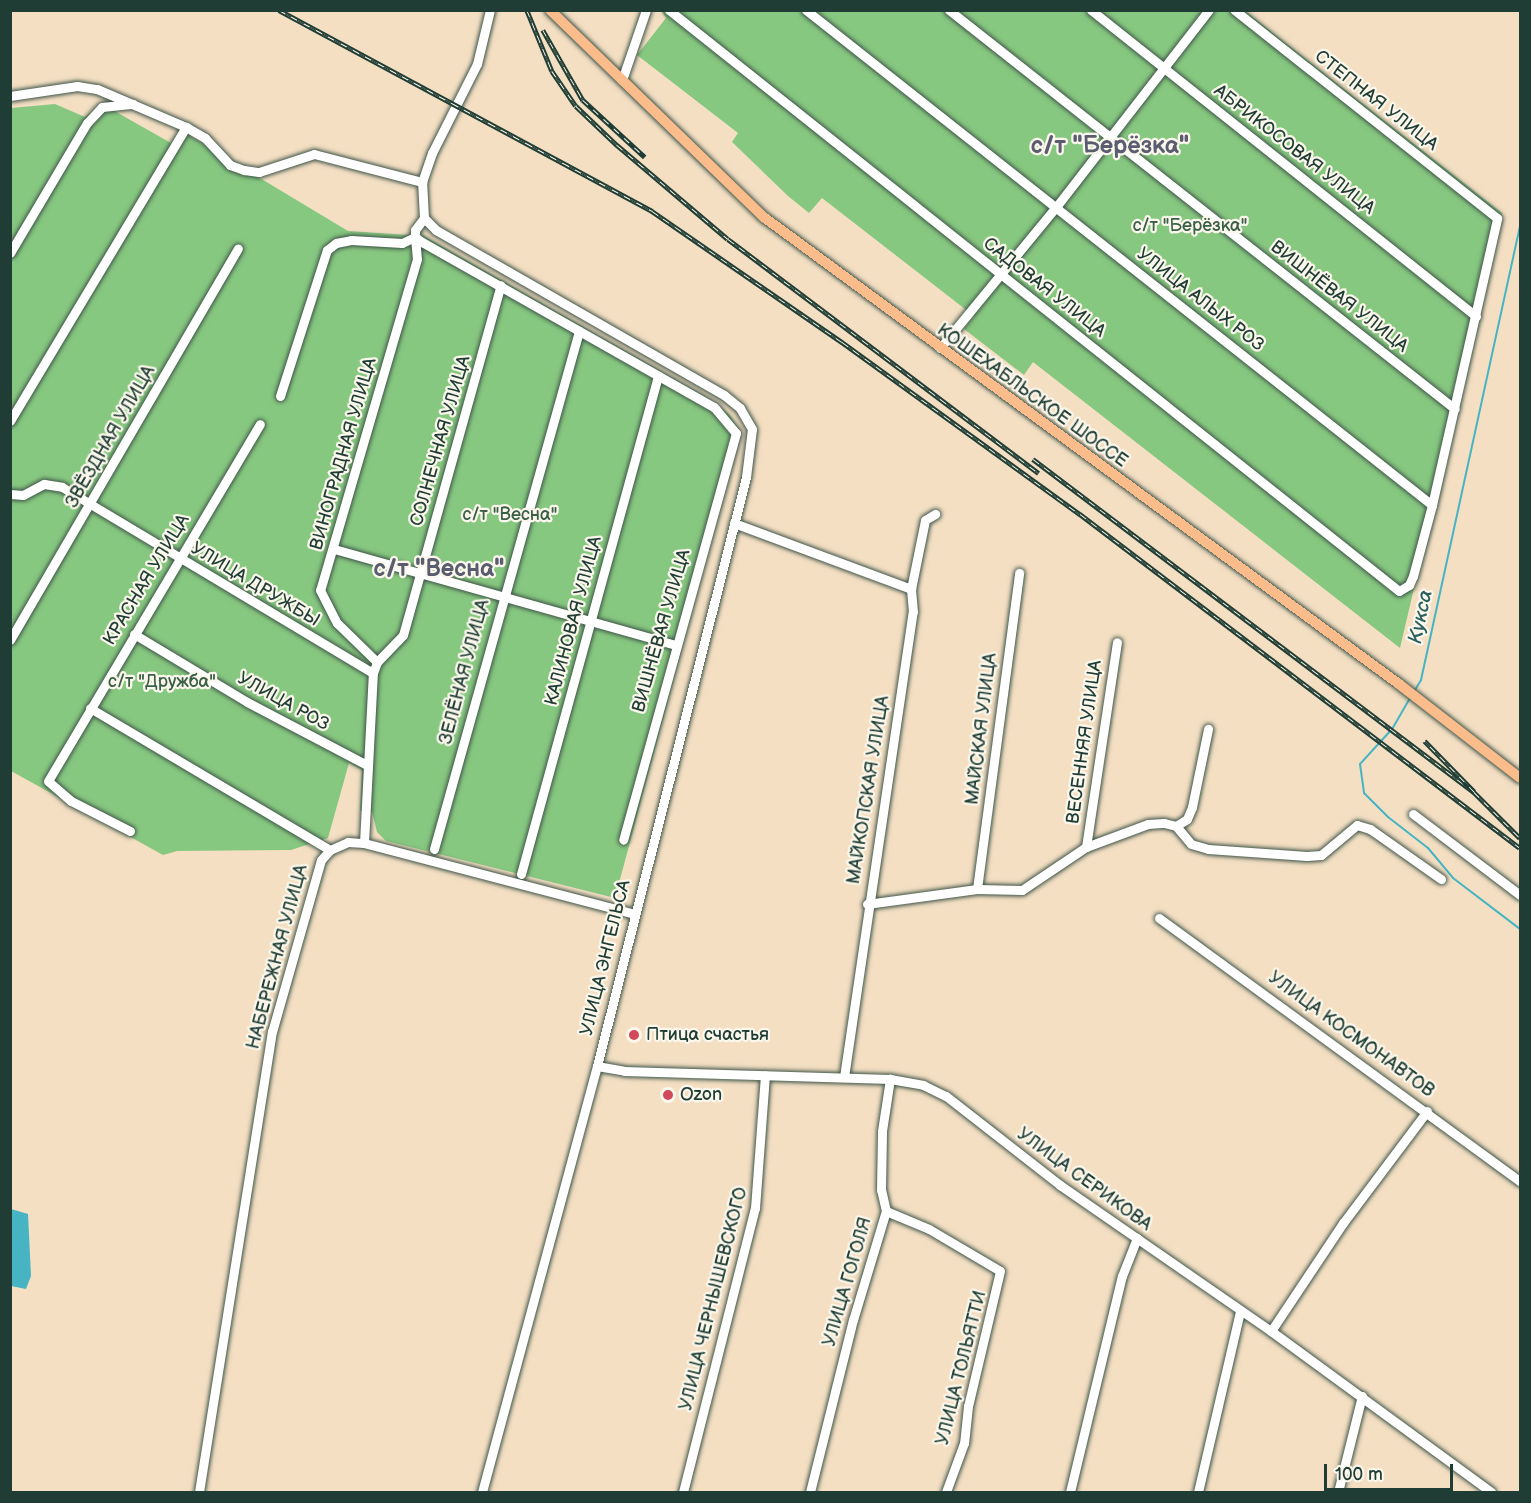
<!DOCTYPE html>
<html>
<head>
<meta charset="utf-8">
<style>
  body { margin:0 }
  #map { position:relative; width:1531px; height:1503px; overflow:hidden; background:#f4dfc3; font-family:"Balsamiq Sans",sans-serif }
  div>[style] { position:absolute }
  .green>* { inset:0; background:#87c880 }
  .water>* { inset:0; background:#47b4c3 }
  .stream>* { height:2px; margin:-1px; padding:0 1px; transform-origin:1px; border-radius:1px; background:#47b4c3 }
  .roads { filter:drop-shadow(0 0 2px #3f5549) drop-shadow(0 0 2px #3f5549) }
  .minor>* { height:9px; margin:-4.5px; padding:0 4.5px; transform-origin:4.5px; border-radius:4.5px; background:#fff }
  .major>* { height:10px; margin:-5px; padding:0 5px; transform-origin:5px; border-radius:5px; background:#fabc8b }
  .rail>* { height:4.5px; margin-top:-2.25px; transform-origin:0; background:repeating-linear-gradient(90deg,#fbf7ec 0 7px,#1f3d34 0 14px); box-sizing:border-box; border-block:2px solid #1f3d34 }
  .dots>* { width:16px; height:16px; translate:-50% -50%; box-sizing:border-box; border:3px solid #fbf7ec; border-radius:50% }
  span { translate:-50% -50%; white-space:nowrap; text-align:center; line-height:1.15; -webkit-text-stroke:4.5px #fbf7ec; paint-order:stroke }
  .street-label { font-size:18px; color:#1f3d34 }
  .park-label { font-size:18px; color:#396047 }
  .poi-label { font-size:18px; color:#1f3d34 }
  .left { translate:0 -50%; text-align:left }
  .water-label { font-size:20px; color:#2b615f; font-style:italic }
  .district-label { font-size:24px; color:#5a5d6f; font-weight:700 }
  .frame { position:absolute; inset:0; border:12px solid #1f3d34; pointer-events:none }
  .scale { position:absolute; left:1324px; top:1464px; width:129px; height:27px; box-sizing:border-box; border:3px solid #1f3d34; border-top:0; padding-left:8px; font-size:18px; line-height:21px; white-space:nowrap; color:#1f3d34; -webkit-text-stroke:4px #fbf7ec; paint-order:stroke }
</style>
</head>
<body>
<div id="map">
  <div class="green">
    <div style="clip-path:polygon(661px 11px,1245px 11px,1502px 213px,1400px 648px,1033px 362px,1024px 375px,964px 329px,974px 316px,822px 198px,809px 213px,788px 196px,732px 142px,738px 133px,637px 55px,666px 18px)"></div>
    <div style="clip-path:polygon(55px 104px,85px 117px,102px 104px,171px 143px,180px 130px,348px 231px,424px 236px,708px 398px,730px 415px,740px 432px,615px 898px,386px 841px,377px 832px,372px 812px,360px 811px,362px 770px,349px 763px,328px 838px,291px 850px,177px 851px,163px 855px,11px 771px,11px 108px)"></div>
  </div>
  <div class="water">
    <div style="clip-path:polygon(11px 1209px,28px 1214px,31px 1276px,26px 1289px,11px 1286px)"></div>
  </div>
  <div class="stream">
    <div style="left:1415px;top:690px;width:12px;rotate:-59deg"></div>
    <div style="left:1421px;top:680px;width:465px;rotate:-77.7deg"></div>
    <div style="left:1410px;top:698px;width:36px;rotate:120deg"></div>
    <div style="left:1392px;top:729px;width:47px;rotate:132.4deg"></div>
    <div style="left:1360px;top:764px;width:29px;rotate:82deg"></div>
    <div style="left:1364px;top:793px;width:34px;rotate:45deg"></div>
    <div style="left:1388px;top:817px;width:51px;rotate:37.8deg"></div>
    <div style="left:1428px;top:848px;width:39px;rotate:50deg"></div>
    <div style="left:1453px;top:878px;width:84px;rotate:37.3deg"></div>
  </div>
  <div class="roads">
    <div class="minor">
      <div style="left:669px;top:10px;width:933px;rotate:38.52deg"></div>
      <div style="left:1399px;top:591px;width:12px;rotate:-31deg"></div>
      <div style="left:1409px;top:585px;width:10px;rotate:-66deg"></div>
      <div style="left:1413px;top:576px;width:73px;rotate:-75deg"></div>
      <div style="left:1432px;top:505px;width:294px;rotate:-77.2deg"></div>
      <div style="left:1497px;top:218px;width:335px;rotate:-141.6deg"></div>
      <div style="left:806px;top:10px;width:798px;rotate:38.33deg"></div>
      <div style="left:949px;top:10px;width:644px;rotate:38.26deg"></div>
      <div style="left:1091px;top:10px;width:492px;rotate:38.5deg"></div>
      <div style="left:622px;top:80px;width:74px;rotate:-71.1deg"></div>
      <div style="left:10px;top:96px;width:68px;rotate:-8.5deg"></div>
      <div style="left:77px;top:86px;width:20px;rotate:9deg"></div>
      <div style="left:97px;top:89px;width:97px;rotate:23.1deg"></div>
      <div style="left:186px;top:127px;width:22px;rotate:30deg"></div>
      <div style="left:205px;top:138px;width:37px;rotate:47deg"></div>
      <div style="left:230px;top:165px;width:15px;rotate:20deg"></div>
      <div style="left:244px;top:170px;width:15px;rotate:8deg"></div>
      <div style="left:259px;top:172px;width:58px;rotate:-18.1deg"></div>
      <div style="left:314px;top:154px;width:112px;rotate:14.5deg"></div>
      <div style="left:424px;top:218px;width:15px;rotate:127deg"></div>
      <div style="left:415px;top:230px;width:7px;rotate:90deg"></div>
      <div style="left:415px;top:237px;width:9px;rotate:36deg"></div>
      <div style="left:422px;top:242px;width:335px;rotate:29.5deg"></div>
      <div style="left:714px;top:407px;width:34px;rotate:50deg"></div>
      <div style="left:736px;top:433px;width:422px;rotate:105.5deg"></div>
      <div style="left:10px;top:253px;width:151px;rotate:-59.4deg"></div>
      <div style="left:87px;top:123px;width:22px;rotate:-47deg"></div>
      <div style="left:102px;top:107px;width:31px;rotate:-6deg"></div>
      <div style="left:940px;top:348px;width:183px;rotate:-50.6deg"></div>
      <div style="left:1056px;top:207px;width:249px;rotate:-52.2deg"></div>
      <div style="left:280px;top:396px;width:153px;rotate:-72.2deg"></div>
      <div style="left:327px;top:250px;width:11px;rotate:-38deg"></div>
      <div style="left:336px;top:243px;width:15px;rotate:-11deg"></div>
      <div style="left:351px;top:240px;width:51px;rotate:3.4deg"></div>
      <div style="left:402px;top:243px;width:14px;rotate:-25deg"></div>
      <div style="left:415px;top:237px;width:22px;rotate:85deg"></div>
      <div style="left:417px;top:259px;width:345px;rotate:106.3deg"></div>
      <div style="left:320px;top:590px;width:37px;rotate:63deg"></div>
      <div style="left:337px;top:623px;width:56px;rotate:44.3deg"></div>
      <div style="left:10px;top:421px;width:343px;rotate:-59.1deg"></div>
      <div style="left:10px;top:494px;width:13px;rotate:4deg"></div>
      <div style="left:23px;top:495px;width:24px;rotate:-28deg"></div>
      <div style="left:44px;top:484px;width:18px;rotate:9deg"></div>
      <div style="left:62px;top:487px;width:362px;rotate:30.9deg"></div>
      <div style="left:734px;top:523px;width:189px;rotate:20.4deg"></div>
      <div style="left:334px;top:549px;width:355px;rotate:15.7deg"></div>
      <div style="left:134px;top:634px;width:132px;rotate:31deg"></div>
      <div style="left:247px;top:702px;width:136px;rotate:27.7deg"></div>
      <div style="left:10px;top:640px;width:453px;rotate:-59.8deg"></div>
      <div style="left:90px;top:708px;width:279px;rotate:30.6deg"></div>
      <div style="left:1413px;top:814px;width:134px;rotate:37.1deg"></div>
      <div style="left:1176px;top:826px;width:13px;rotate:-32deg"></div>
      <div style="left:1187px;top:819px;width:13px;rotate:-67deg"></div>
      <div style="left:1192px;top:807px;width:80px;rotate:-78.4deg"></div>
      <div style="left:130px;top:831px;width:66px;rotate:-153deg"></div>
      <div style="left:71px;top:801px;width:30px;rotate:-139deg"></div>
      <div style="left:48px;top:781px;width:415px;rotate:-59.3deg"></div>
      <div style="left:364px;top:843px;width:170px;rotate:-87deg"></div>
      <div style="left:373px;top:673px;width:12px;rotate:-70deg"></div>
      <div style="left:377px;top:662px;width:37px;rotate:-46deg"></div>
      <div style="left:403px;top:635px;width:363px;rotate:-74.4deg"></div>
      <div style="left:1086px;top:847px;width:207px;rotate:-81.4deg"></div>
      <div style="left:434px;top:849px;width:538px;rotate:-74.36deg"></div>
      <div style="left:521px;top:874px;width:517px;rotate:-74.62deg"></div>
      <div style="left:977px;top:889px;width:319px;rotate:-82.4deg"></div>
      <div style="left:867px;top:904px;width:111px;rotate:-7.8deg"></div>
      <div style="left:977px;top:889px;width:45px;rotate:1.3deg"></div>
      <div style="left:1022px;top:890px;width:77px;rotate:-33.9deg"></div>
      <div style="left:1086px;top:847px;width:66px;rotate:-20.4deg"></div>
      <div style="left:1148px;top:824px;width:16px;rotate:-4deg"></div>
      <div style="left:1164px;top:823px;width:12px;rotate:14deg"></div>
      <div style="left:1176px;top:826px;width:23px;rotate:50deg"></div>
      <div style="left:1191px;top:844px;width:18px;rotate:16deg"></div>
      <div style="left:1208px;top:849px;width:99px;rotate:4deg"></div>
      <div style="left:1307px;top:856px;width:14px;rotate:-4deg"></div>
      <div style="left:1321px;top:855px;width:47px;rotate:-39.8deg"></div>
      <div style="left:1357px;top:825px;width:14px;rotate:17deg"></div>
      <div style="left:1370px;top:829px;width:87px;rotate:35.2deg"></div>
      <div style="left:1159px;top:918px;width:447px;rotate:36.1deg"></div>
      <div style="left:597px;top:1066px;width:27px;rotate:10deg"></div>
      <div style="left:624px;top:1071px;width:266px;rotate:1.7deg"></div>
      <div style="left:890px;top:1079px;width:34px;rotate:10deg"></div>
      <div style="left:923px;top:1085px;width:25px;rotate:26deg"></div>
      <div style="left:946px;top:1096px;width:145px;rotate:38deg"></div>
      <div style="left:1060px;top:1185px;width:257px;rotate:34.7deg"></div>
      <div style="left:1271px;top:1331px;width:273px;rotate:36.2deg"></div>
      <div style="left:844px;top:1077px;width:470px;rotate:-81.6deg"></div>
      <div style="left:913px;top:612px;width:23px;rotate:-95deg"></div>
      <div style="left:911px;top:589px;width:70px;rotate:-78.5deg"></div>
      <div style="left:925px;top:520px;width:12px;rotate:-31deg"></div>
      <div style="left:886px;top:1211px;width:47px;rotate:22.7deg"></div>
      <div style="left:929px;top:1229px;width:82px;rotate:30.6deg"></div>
      <div style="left:1000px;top:1271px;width:139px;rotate:103.3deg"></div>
      <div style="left:968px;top:1406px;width:37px;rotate:96deg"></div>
      <div style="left:964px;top:1443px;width:52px;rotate:110.2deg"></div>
      <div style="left:1271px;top:1331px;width:130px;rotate:-56.3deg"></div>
      <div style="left:1343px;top:1223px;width:140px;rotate:-53.1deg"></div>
      <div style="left:199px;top:1492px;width:466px;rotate:-81deg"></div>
      <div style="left:272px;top:1032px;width:179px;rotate:-74.1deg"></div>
      <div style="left:321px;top:860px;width:13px;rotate:-48deg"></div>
      <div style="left:330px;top:850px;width:20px;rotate:-24deg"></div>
      <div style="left:348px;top:842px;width:16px;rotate:4deg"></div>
      <div style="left:364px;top:843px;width:279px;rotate:14.7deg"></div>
      <div style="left:482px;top:1492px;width:441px;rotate:-74.9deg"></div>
      <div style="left:597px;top:1066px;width:608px;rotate:-75.8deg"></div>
      <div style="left:746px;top:477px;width:48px;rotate:-82.9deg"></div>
      <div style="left:752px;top:429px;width:24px;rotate:-120deg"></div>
      <div style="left:740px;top:408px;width:21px;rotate:-141deg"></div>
      <div style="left:724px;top:395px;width:332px;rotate:-150.2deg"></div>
      <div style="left:436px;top:230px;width:17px;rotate:-135deg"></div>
      <div style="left:424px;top:218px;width:36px;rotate:-93deg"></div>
      <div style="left:422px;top:182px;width:31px;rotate:-71deg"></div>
      <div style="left:432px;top:153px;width:100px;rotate:-63.2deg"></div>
      <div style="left:477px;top:64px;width:56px;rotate:-76.5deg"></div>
      <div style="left:683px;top:1492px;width:293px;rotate:-75.8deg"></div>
      <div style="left:755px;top:1208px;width:133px;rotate:-85.7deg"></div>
      <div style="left:810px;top:1492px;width:177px;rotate:-76deg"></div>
      <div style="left:853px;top:1320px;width:114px;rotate:-73.2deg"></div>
      <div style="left:886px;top:1211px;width:22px;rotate:-103deg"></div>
      <div style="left:881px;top:1190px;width:59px;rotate:-89deg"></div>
      <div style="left:882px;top:1131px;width:53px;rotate:-81.3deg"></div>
      <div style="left:1070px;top:1492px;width:222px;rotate:-76.5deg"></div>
      <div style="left:1122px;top:1276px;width:41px;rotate:-68.5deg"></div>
      <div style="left:1198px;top:1492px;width:186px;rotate:-76.9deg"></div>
      <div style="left:1338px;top:1492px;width:99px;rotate:-76deg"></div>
    </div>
    <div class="major">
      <div style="left:550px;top:10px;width:299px;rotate:44.1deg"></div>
      <div style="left:765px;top:218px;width:787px;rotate:36.32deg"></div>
      <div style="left:1399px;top:684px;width:153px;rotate:37.8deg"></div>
    </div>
  </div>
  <div class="rail">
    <div style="left:279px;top:10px;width:424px;rotate:28.3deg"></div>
    <div style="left:652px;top:211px;width:231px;rotate:34.6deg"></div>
    <div style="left:842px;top:342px;width:294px;rotate:35.9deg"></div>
    <div style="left:1080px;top:514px;width:552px;rotate:37.2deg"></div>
    <div style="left:527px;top:10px;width:66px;rotate:67.7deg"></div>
    <div style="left:552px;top:71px;width:42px;rotate:55.6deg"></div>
    <div style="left:576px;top:106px;width:57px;rotate:43.6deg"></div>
    <div style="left:617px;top:145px;width:145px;rotate:40.3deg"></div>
    <div style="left:728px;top:239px;width:389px;rotate:37deg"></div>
    <div style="left:543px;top:30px;width:81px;rotate:60.3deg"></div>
    <div style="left:583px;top:100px;width:84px;rotate:42.6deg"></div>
    <div style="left:1033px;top:459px;width:553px;rotate:37.06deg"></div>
    <div style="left:1474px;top:792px;width:71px;rotate:-134.4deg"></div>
    <div style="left:1474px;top:792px;width:65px;rotate:45deg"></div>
  </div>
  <div class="dots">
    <div style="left:634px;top:1035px;background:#d1495b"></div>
    <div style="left:668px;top:1095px;background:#d1495b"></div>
  </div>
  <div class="street-label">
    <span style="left:1376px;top:101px;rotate:38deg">СТЕПНАЯ УЛИЦА</span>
    <span style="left:1294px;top:150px;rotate:38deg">АБРИКОСОВАЯ УЛИЦА</span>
    <span style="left:1044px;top:288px;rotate:38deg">САДОВАЯ УЛИЦА</span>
    <span style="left:1339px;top:297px;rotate:38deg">ВИШНЁВАЯ УЛИЦА</span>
    <span style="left:1200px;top:300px;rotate:38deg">УЛИЦА АЛЫХ РОЗ</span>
    <span style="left:1032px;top:396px;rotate:36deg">КОШЕХАБЛЬСКОЕ ШОССЕ</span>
    <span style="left:111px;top:437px;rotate:-60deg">ЗВЁЗДНАЯ УЛИЦА</span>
    <span style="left:441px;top:441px;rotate:-74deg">СОЛНЕЧНАЯ УЛИЦА</span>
    <span style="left:344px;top:454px;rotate:-74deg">ВИНОГРАДНАЯ УЛИЦА</span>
    <span style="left:147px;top:580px;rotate:-59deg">КРАСНАЯ УЛИЦА</span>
    <span style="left:255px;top:585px;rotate:31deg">УЛИЦА ДРУЖБЫ</span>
    <span style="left:574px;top:621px;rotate:-75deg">КАЛИНОВАЯ УЛИЦА</span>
    <span style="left:662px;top:631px;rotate:-74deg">ВИШНЁВАЯ УЛИЦА</span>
    <span style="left:465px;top:672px;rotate:-75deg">ЗЕЛЁНАЯ УЛИЦА</span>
    <span style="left:283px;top:702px;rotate:29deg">УЛИЦА РОЗ</span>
    <span style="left:982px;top:729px;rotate:-83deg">МАЙСКАЯ УЛИЦА</span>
    <span style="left:1085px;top:742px;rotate:-82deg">ВЕСЕННЯЯ УЛИЦА</span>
    <span style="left:869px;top:790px;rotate:-81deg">МАЙКОПСКАЯ УЛИЦА</span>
    <span style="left:278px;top:957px;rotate:-75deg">НАБЕРЕЖНАЯ УЛИЦА</span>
    <span style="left:606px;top:958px;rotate:-76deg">УЛИЦА ЭНГЕЛЬСА</span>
    <span style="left:1351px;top:1035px;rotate:36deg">УЛИЦА КОСМОНАВТОВ</span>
    <span style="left:1084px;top:1180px;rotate:36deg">УЛИЦА СЕРИКОВА</span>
    <span style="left:848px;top:1282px;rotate:-74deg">УЛИЦА ГОГОЛЯ</span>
    <span style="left:714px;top:1299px;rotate:-76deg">УЛИЦА ЧЕРНЫШЕВСКОГО</span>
    <span style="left:962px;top:1368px;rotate:-76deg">УЛИЦА ТОЛЬЯТТИ</span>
  </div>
  <div class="park-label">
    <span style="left:1190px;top:226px">с/т "Берёзка"</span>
    <span style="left:510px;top:515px">с/т "Весна"</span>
    <span style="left:162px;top:682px">с/т "Дружба"</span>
  </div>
  <div class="poi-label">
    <span class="left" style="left:646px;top:1035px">Птица счастья</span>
    <span class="left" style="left:680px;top:1095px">Ozon</span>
  </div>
  <div class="water-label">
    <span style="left:1421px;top:617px;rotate:-78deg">Кукса</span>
  </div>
  <div class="district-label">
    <span style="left:1110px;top:146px">с/т "Берёзка"</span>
    <span style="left:439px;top:569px">с/т "Весна"</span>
  </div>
  <div class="frame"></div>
  <div class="scale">100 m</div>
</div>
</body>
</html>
